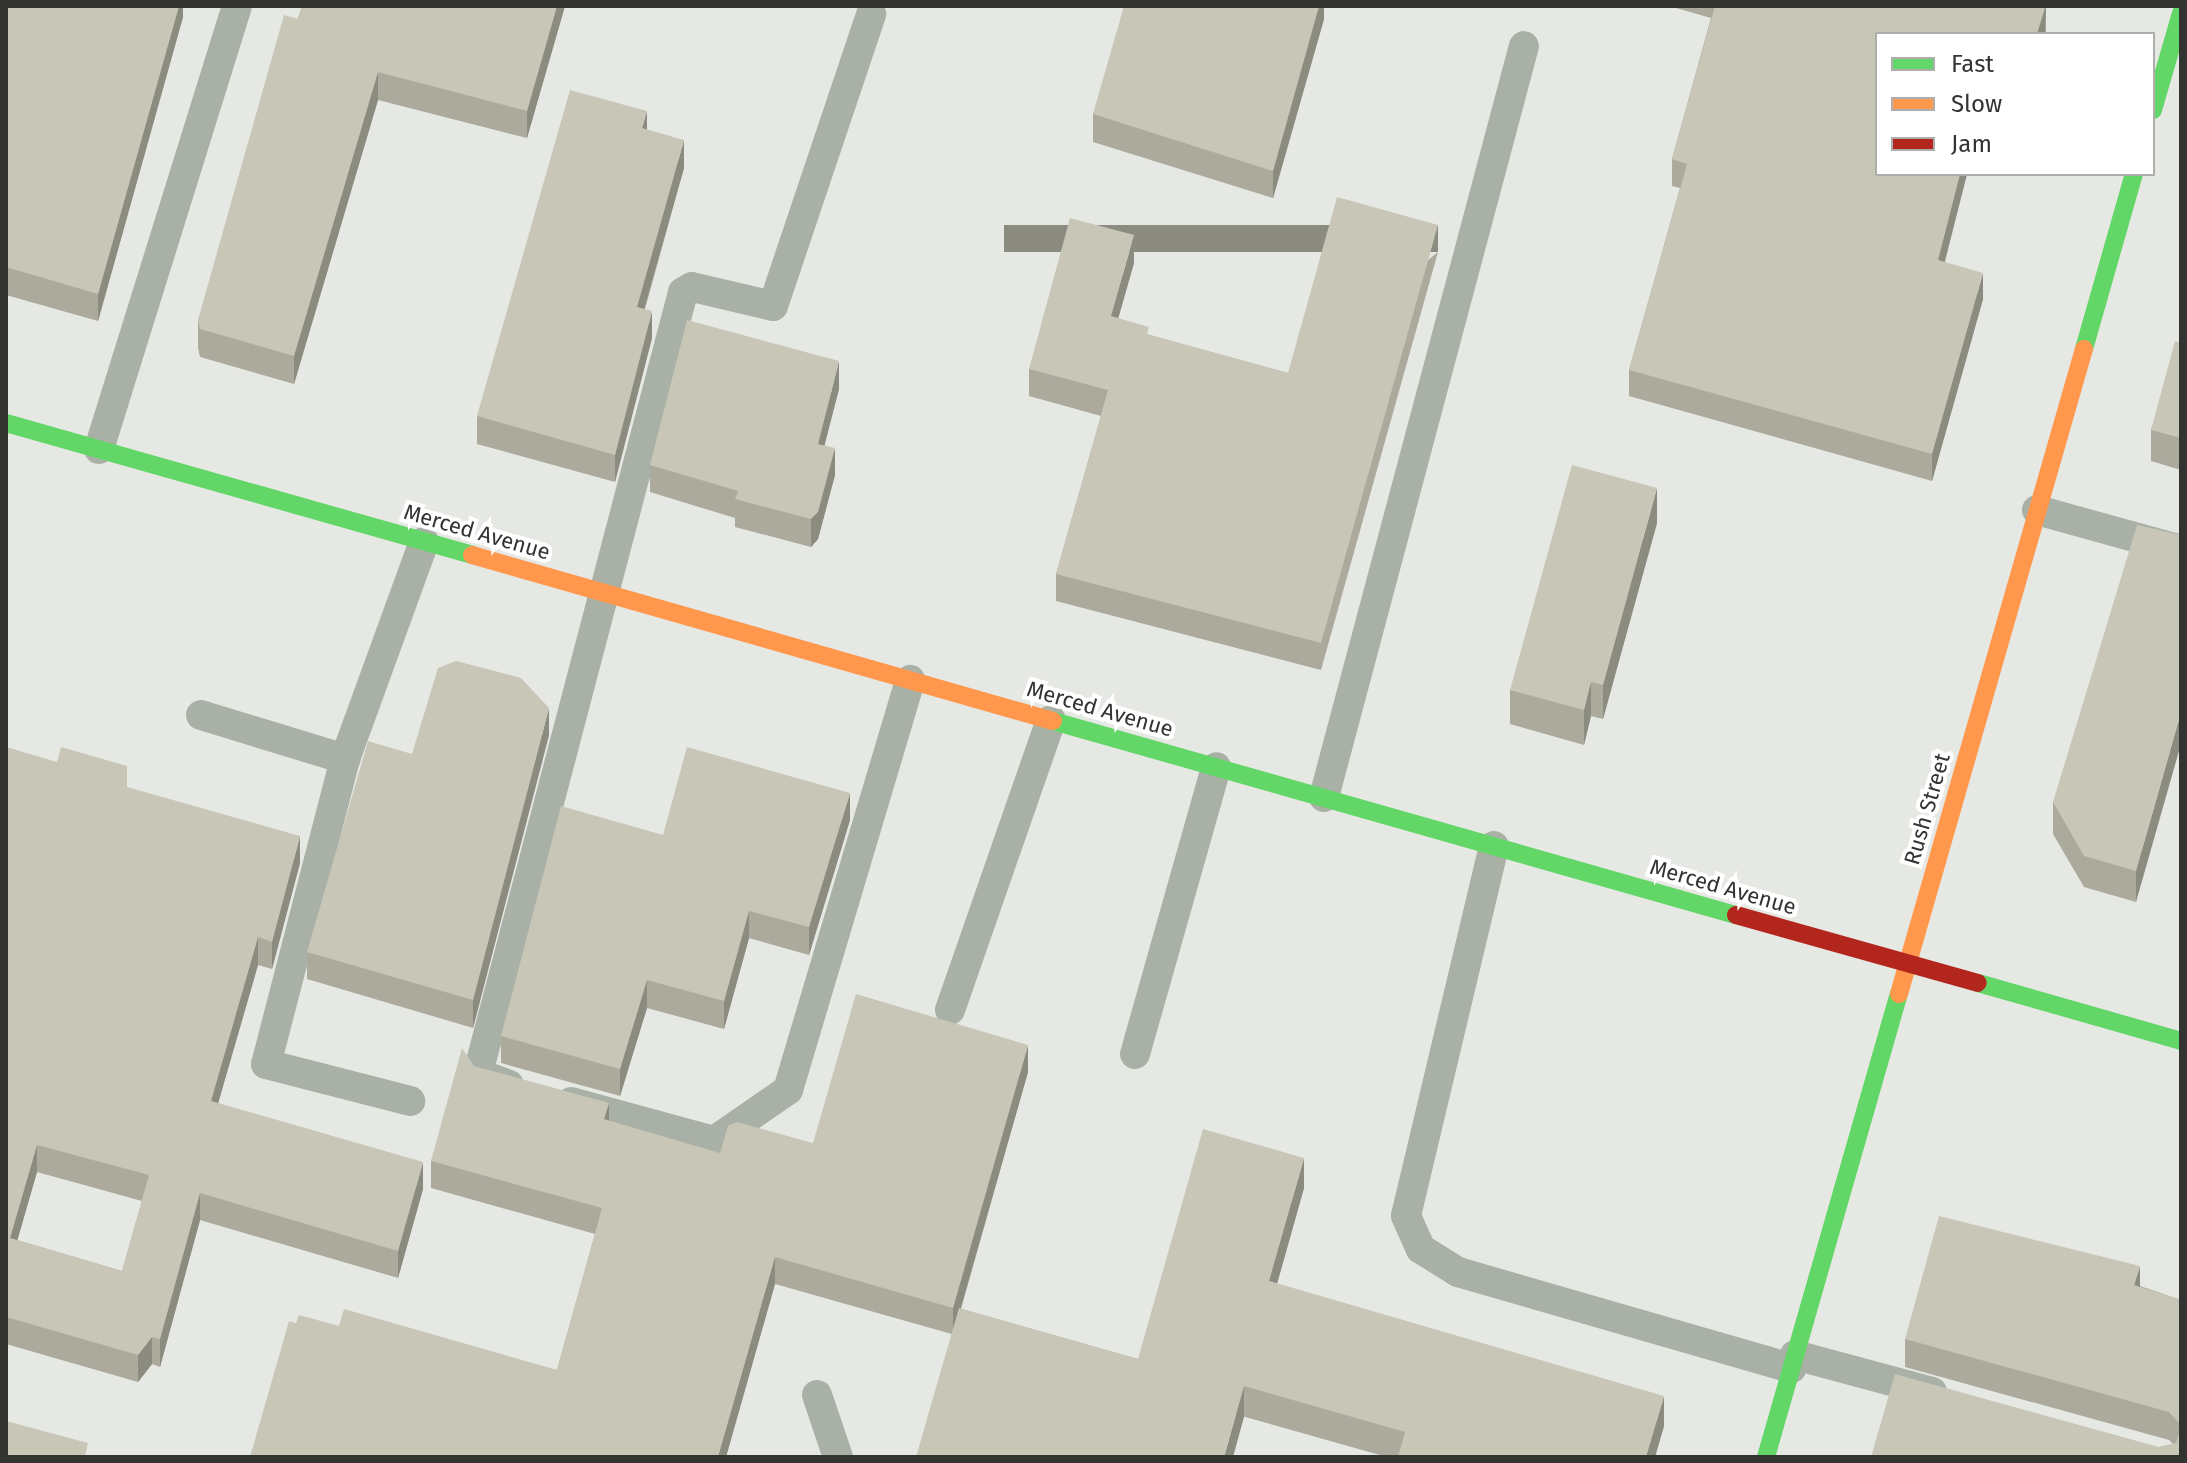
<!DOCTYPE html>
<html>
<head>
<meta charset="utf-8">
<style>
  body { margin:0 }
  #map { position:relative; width:2187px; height:1463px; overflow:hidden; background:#e6e8e4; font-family:"Fira Sans",sans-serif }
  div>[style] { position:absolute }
  .lane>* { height:30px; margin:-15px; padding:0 15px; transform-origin:15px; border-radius:15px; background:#a9b1a7 }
  .fast>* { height:18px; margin:-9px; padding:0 9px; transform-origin:9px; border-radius:9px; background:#63d668 }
  .slow>* { height:18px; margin:-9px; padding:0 9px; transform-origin:9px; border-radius:9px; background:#ff974d }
  .jam>* { height:18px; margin:-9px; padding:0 9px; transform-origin:9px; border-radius:9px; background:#b3261e }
  .wall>* { inset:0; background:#abaa9d }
  .shaded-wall>* { inset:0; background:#8b8b80; transform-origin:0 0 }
  .building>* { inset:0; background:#c7c6b7 }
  span { translate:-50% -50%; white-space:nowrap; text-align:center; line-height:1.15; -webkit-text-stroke:8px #fff; paint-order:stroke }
  .street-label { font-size:22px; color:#333431 }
  .frame { position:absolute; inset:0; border:8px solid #333431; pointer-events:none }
  .legend { position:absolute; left:1875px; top:32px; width:280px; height:144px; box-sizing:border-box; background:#fff; border:2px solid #adaead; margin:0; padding:10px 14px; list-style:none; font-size:24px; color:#333431 }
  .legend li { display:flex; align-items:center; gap:16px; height:40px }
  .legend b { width:40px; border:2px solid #adaead }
</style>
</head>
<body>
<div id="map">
  <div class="lane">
    <div style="left:99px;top:449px;width:464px;rotate:-72.7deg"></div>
    <div style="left:2037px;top:510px;width:149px;rotate:15.5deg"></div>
    <div style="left:201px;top:715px;width:151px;rotate:17deg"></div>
    <div style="left:345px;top:759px;width:231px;rotate:-70deg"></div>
    <div style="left:345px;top:759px;width:315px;rotate:104.5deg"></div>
    <div style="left:266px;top:1064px;width:149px;rotate:14.4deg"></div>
    <div style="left:1324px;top:797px;width:777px;rotate:-75.09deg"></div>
    <div style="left:1494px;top:846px;width:380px;rotate:103.4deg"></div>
    <div style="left:1406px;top:1216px;width:36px;rotate:66deg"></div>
    <div style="left:1421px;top:1249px;width:44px;rotate:31.9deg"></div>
    <div style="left:1458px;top:1272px;width:347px;rotate:16.1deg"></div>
    <div style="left:950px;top:1010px;width:307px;rotate:-70.8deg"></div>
    <div style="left:1135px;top:1054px;width:298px;rotate:-74.2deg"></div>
    <div style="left:509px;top:1085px;width:33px;rotate:-159deg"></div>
    <div style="left:478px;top:1073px;width:807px;rotate:-75.29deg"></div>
    <div style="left:683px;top:292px;width:10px;rotate:-29deg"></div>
    <div style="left:692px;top:287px;width:83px;rotate:13.2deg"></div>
    <div style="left:773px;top:306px;width:308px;rotate:-71.4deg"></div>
    <div style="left:571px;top:1102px;width:148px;rotate:15.3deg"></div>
    <div style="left:714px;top:1141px;width:90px;rotate:-34.6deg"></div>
    <div style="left:788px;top:1090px;width:428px;rotate:-73.4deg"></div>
    <div style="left:1795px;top:1355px;width:142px;rotate:15.1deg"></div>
    <div style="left:817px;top:1395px;width:65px;rotate:71.3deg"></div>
  </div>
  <div class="fast">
    <div style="left:2153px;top:110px;width:101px;rotate:-73.9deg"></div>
    <div style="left:2084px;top:349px;width:182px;rotate:-74.1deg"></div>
    <div style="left:6px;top:423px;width:484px;rotate:15.8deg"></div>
    <div style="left:1053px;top:721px;width:710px;rotate:15.86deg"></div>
    <div style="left:1978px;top:983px;width:211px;rotate:15.9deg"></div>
    <div style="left:1766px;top:1457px;width:482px;rotate:-74deg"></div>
  </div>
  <div class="slow">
    <div style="left:472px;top:555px;width:604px;rotate:15.95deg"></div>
    <div style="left:1899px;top:994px;width:671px;rotate:-74deg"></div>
  </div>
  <div class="jam">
    <div style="left:1736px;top:915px;width:251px;rotate:15.7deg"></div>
  </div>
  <div class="wall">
    <div style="clip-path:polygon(6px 6px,183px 6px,183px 17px,98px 321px,6px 295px)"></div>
    <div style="clip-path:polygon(302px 6px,565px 6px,527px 138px,378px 100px,294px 384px,200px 357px,198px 348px,198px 320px)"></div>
    <div style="clip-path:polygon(1324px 6px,1324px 19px,1273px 198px,1093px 142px,1093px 114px)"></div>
    <div style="clip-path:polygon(1669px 6px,2046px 6px,2046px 32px,1877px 174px,1967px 174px,1945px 262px,1983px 299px,1932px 481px,1629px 396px,1629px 370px,1680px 188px,1672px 186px,1672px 159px,1711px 18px)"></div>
    <div style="clip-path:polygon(647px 130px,684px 168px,645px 309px,652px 338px,615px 482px,477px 444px,477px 416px)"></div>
    <div style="clip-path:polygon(1438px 252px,1321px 670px,1056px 601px,1056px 574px,1101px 416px,1029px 396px,1029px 369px,1134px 263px,1118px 318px,1149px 335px,1288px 373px)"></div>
    <div style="clip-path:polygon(2181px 343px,2181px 470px,2151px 461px,2151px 430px)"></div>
    <div style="clip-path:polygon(839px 389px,824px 445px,835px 475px,818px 539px,811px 547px,735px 527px,735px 518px,650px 492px,650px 465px)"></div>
    <div style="clip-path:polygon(1657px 523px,1603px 719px,1591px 716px,1584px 745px,1510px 724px,1510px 690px)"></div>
    <div style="clip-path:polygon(2181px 535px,2136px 902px,2084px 887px,2053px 834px,2053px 802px)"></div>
    <div style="clip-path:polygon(549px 735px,473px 1028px,307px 979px,307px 952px,412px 754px)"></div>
    <div style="clip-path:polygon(evenodd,6px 747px,127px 787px,300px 863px,272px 969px,258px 965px,218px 1103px,423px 1189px,398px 1278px,200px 1220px,160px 1367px,152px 1364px,138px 1382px,6px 1344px,6px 747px,37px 1172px,142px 1201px,122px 1271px,17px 1240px,37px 1172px)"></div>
    <div style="clip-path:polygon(850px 820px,809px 955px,749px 938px,724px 1029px,647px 1008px,620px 1096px,501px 1063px,501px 1036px,663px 835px)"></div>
    <div style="clip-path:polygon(474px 1066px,609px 1120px,720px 1153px,813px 1143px,1028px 1072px,961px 1309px,1138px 1359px,1304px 1188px,1277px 1284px,1664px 1426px,1655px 1457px,1387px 1457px,775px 1284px,726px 1457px,250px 1457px,296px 1323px,339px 1326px,557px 1370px,595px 1234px,431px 1188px,431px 1161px)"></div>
    <div style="clip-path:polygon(2140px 1286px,2181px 1300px,2181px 1457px,2159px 1447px,2173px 1444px,2169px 1440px,1905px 1367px,1905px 1339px)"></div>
  </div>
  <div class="shaded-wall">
    <div style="clip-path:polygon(179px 6px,183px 6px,183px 17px,98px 321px,98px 294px)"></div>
    <div style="clip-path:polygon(557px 6px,565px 6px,527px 138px,527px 111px)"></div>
    <div style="clip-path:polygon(1319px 6px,1324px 6px,1324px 19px,1273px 198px,1273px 171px)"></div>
    <div style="clip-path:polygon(2046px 6px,2045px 34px,2037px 34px)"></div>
    <div style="clip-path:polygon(378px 72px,378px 100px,294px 384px,294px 356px)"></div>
    <div style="clip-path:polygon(647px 111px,647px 138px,642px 128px)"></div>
    <div style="clip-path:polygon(684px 140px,684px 168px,637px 334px,637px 307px)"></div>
    <div style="clip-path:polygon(1960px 174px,1967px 174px,1938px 287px,1938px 260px)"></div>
    <div style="left:1438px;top:225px;width:27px;height:434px;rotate:90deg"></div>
    <div style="clip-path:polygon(1134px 235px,1134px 263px,1111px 344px,1111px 316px)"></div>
    <div style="clip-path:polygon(1983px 273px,1983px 299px,1932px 481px,1932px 454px)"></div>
    <div style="clip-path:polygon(652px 311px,652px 338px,615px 482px,615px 455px)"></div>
    <div style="clip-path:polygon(839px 361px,839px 389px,818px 471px,818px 444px)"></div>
    <div style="clip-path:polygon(835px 448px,835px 475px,818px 539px,811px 547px,811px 519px)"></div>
    <div style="clip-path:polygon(1657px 488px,1657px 523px,1603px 719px,1603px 685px)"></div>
    <div style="clip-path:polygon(1591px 682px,1591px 716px,1584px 745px,1584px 710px)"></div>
    <div style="clip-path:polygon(549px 708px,549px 735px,473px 1028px,473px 1000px)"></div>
    <div style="clip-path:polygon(2181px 712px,2181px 744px,2136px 902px,2136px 871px)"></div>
    <div style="clip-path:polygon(850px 793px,850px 820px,809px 955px,809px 927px)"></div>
    <div style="clip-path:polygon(300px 836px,300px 863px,272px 969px,272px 942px)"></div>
    <div style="clip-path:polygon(749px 911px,749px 938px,724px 1029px,724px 1001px)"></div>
    <div style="clip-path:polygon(258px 937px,258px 965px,211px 1128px,211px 1101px)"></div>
    <div style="clip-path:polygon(647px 980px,647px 1008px,620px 1096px,620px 1069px)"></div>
    <div style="clip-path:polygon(1028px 1045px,1028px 1072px,953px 1335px,953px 1308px)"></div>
    <div style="clip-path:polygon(609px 1103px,609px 1131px,604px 1119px)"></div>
    <div style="clip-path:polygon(37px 1145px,37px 1172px,10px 1266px,10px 1238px)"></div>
    <div style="clip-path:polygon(1304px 1158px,1304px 1188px,1269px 1312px,1269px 1281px)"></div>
    <div style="clip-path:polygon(423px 1162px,423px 1189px,398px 1278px,398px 1251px)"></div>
    <div style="clip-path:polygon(200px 1193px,200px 1220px,160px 1367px,160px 1339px)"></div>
    <div style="clip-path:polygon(775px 1257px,775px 1284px,726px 1457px,718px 1457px)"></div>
    <div style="clip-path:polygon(2140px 1266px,2140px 1293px,2134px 1285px)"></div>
    <div style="clip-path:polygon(152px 1337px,152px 1364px,138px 1382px,138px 1355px)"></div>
    <div style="clip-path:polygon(1244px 1386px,1244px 1417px,1233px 1457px,1224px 1457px)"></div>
    <div style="clip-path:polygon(1664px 1396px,1664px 1426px,1655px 1457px,1646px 1457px)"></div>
  </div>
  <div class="building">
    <div style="clip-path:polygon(6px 6px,179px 6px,98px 294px,6px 267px)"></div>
    <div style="clip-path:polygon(302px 6px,557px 6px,527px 111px,378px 72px,294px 356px,200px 329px,198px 320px,284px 15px,298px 19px)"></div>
    <div style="clip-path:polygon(1124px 6px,1319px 6px,1273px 171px,1093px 114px)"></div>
    <div style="clip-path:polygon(1715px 6px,2045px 6px,2037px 34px,1877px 34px,1877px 174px,1960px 174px,1938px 260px,1983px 273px,1932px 454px,1629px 370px,1687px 164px,1672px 159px)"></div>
    <div style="clip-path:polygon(570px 90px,647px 111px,642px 128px,684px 140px,637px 307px,652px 311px,615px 455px,477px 416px)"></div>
    <div style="clip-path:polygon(1337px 197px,1438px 225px,1321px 643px,1056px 574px,1108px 390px,1029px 369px,1070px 218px,1134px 235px,1111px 316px,1149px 327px,1147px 334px,1288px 373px)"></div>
    <div style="clip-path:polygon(687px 320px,839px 361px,818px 444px,835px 448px,818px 512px,811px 519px,735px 499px,738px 491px,650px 465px)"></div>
    <div style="clip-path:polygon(2175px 341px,2181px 343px,2181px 438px,2151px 430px)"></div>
    <div style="clip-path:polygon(1572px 465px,1657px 488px,1603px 685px,1591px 682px,1584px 710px,1510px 690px)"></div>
    <div style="clip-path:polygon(2137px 525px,2181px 535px,2181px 712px,2136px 871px,2084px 856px,2053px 802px)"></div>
    <div style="clip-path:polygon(456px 661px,521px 678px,549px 708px,473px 1000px,307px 952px,368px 741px,412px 754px,438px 668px)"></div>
    <div style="clip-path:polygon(evenodd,6px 747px,57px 762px,61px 747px,127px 766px,127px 787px,300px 836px,272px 942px,258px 937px,211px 1101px,423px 1162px,398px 1251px,200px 1193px,160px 1339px,152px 1337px,138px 1355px,6px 1317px,6px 747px,37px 1145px,149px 1175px,122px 1271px,10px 1238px,37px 1145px)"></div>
    <div style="clip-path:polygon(687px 747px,850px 793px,809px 927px,749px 911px,724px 1001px,647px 980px,620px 1069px,501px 1036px,561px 806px,663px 835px)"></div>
    <div style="clip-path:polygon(856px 994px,1028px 1045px,953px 1308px,775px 1257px,718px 1457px,250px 1457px,289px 1321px,296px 1323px,299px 1315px,339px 1326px,344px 1309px,557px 1370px,602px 1208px,431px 1161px,462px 1048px,474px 1066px,609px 1103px,604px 1119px,720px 1153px,728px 1126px,737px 1122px,813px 1143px)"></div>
    <div style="clip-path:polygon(1203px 1129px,1304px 1158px,1269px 1281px,1664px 1396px,1646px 1457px,1398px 1457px,1405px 1432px,1244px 1386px,1224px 1457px,916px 1457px,959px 1308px,1138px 1359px)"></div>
    <div style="clip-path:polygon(1939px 1216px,2140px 1266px,2134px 1285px,2181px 1300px,2181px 1425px,2169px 1412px,1905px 1339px)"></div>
    <div style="clip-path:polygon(1895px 1374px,2159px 1447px,2176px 1443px,2181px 1427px,2181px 1457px,1871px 1457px)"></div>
    <div style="clip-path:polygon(6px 1421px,88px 1443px,85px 1457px,6px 1457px)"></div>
  </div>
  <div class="street-label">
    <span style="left:477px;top:532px;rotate:16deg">Merced Avenue</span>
    <span style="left:1100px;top:709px;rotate:16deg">Merced Avenue</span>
    <span style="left:1927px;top:809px;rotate:-74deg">Rush Street</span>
    <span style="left:1723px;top:887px;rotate:16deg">Merced Avenue</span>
  </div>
  <div class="frame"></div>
  <ul class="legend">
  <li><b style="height:10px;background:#63d668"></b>Fast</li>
  <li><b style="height:10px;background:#ff974d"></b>Slow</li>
  <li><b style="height:10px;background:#b3261e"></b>Jam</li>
  </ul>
</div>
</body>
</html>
